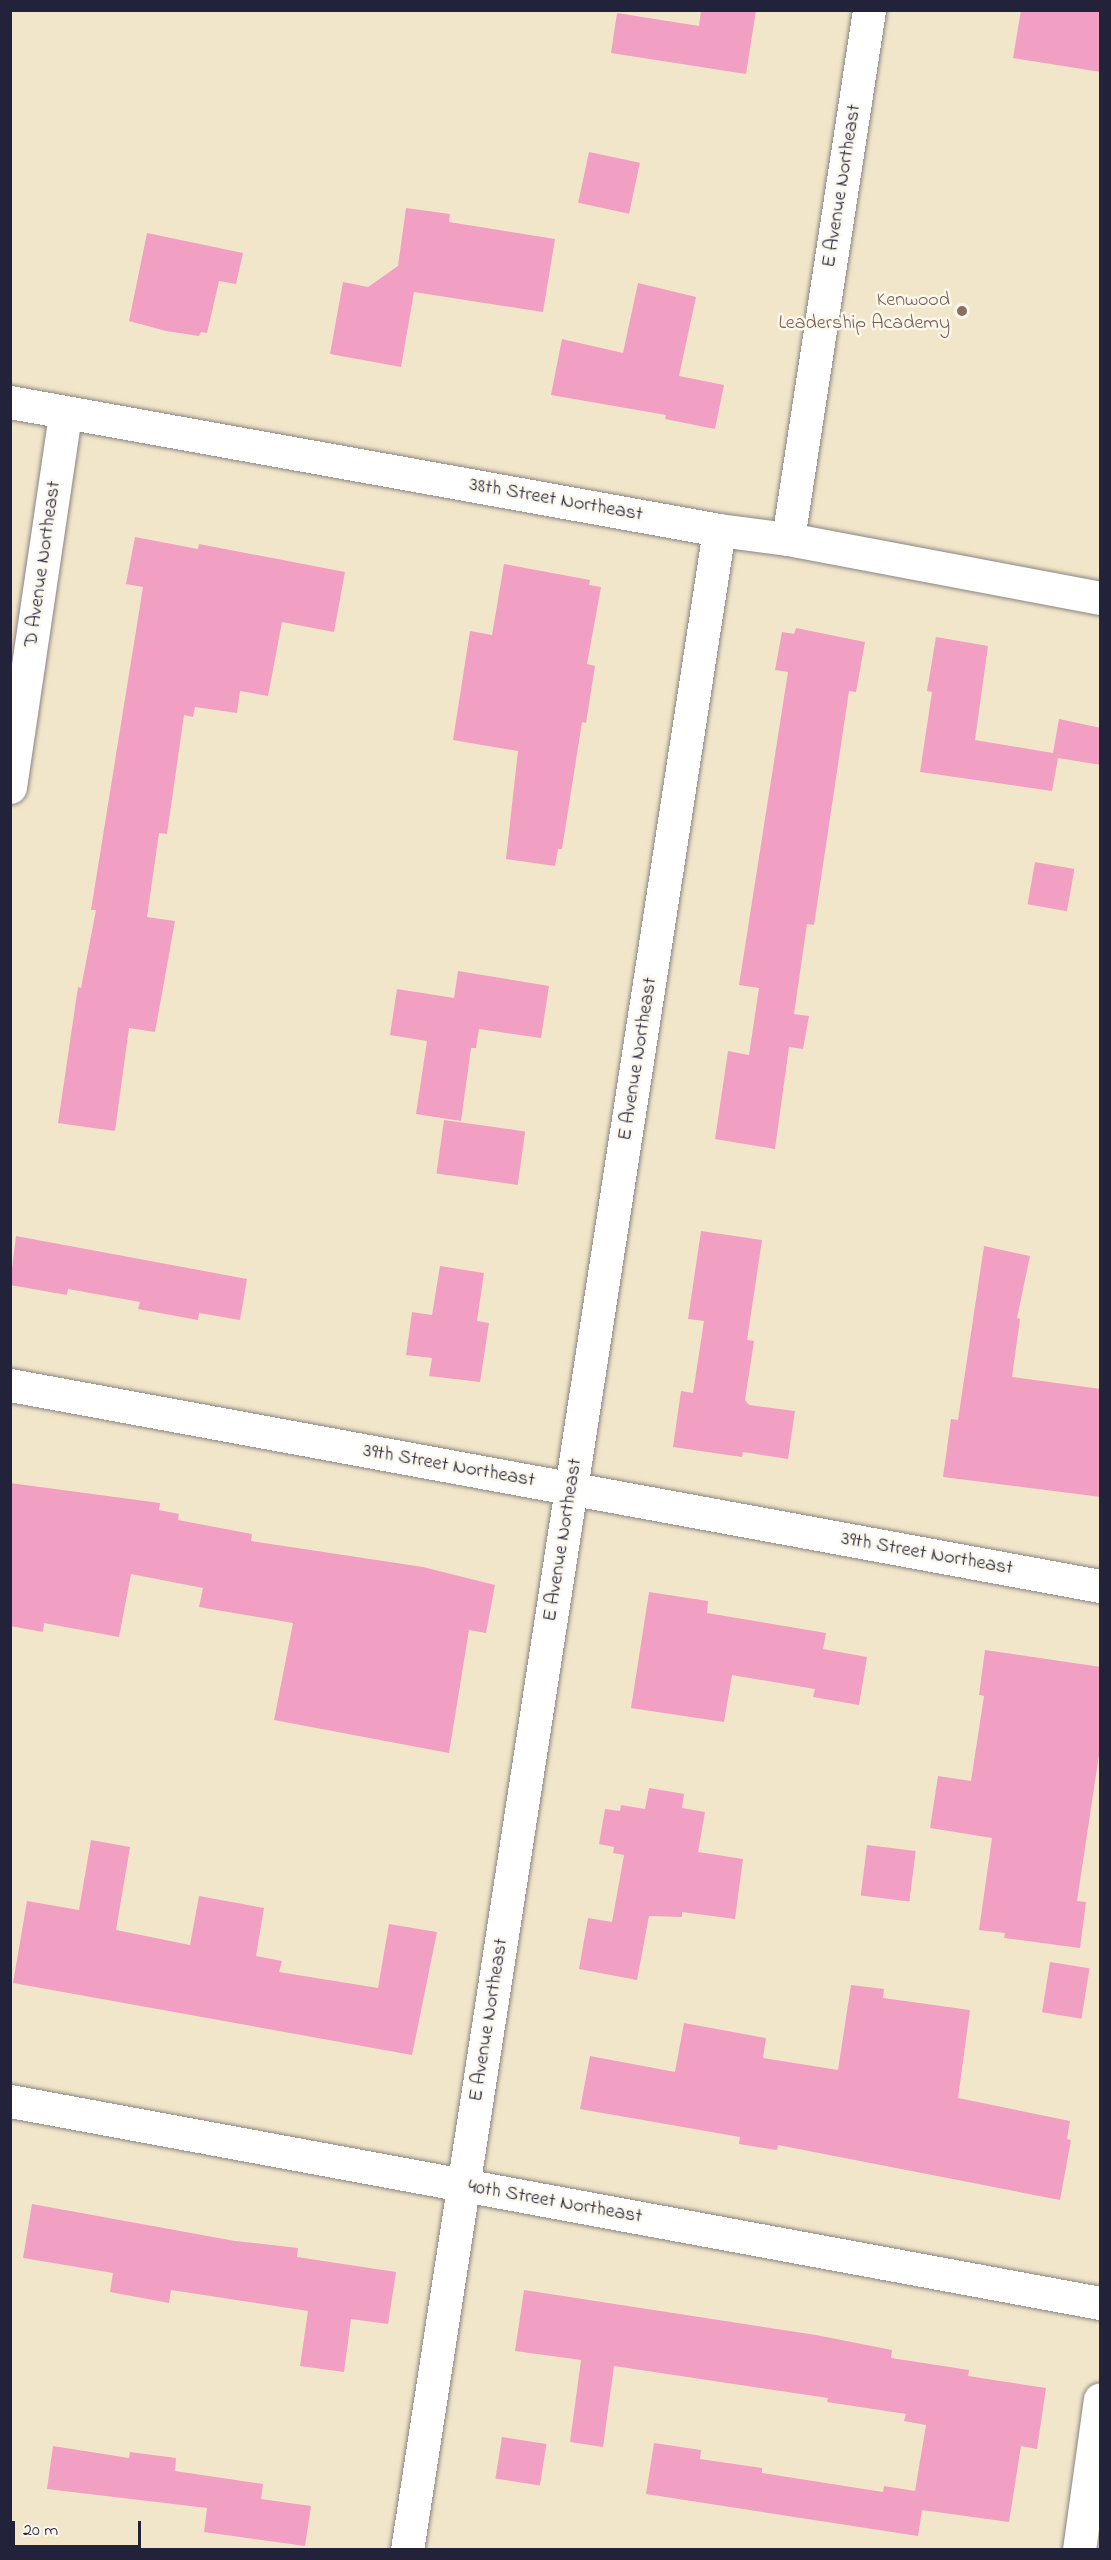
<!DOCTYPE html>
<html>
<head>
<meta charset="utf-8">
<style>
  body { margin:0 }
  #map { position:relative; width:1111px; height:2560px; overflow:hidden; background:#f2e6ca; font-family:"Indie Flower",sans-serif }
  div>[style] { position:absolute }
  .building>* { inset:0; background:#f1a0c4; transform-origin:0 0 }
  .roads { filter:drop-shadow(0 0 2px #8a8482) drop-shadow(0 0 2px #8a8482) }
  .street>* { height:33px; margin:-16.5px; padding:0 16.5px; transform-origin:16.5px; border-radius:16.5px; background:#fff }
  .dots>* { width:16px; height:16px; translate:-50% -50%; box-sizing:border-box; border:3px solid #fbf7ec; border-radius:50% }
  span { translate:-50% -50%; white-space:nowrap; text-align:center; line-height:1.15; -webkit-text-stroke:5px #fbf7ec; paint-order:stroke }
  .street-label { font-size:20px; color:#22223b }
  .education-label { font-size:20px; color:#785e54 }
  .right { translate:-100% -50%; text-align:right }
  .frame { position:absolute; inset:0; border:12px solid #22223b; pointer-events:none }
  .scale { position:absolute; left:12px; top:2521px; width:129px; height:27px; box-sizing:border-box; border:3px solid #22223b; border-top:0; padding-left:8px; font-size:18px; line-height:21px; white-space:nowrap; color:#22223b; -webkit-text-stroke:4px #fbf7ec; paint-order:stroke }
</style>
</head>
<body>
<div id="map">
  <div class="building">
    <div style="clip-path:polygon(701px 10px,756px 10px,746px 74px,611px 53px,617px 13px,699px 26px)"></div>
    <div style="clip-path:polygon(1021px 10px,1101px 10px,1101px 72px,1013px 58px)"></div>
    <div style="left:589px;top:152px;width:52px;height:52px;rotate:12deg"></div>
    <div style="clip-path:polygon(406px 208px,450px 214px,449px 222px,555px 239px,543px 312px,414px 292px,401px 367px,330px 354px,343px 282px,368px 287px,398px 266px)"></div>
    <div style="clip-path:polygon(147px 233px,243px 253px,236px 284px,219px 281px,207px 333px,201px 332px,199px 336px,166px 331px,129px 321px)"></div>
    <div style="clip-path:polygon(638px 283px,696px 297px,679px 376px,724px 385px,715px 429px,665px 419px,666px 415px,551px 395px,562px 339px,623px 353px)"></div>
    <div style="clip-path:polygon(135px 537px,198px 549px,199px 544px,345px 572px,334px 632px,282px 622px,268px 696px,240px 691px,237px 713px,195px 707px,193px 717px,184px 715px,167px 834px,159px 833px,147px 917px,175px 921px,155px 1032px,129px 1028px,115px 1131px,58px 1123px,78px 987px,81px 988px,96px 910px,91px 910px,143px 587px,126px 584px)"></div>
    <div style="clip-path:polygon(504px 564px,590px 580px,589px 585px,601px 587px,587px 664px,595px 666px,586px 723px,582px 722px,562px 849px,558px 849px,555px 866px,506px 859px,518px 751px,453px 740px,470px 631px,492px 635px)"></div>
    <div style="clip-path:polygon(796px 628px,865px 642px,856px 692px,849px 691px,814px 925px,807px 924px,794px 1014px,809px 1016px,803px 1049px,789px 1047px,775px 1149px,715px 1139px,728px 1051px,749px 1055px,759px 988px,739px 985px,788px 672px,775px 670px,782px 632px,794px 634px)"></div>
    <div style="clip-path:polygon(936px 637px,988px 646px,975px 740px,1053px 753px,1059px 719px,1101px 728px,1101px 765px,1058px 758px,1052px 791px,920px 772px,932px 692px,927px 691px)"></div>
    <div style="left:1035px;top:862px;width:40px;height:43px;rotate:10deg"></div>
    <div style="clip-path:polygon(458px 971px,549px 986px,541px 1038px,479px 1029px,476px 1048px,471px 1048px,461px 1121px,416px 1114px,427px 1041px,390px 1035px,397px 989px,454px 998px)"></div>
    <div style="left:444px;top:1120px;width:82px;height:54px;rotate:8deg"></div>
    <div style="clip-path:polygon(701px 1231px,762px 1240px,747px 1340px,754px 1341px,745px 1400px,749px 1405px,795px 1411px,788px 1459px,743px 1452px,742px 1457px,673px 1447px,681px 1391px,693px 1393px,704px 1321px,688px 1319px)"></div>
    <div style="clip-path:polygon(16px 1236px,247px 1279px,240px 1320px,199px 1313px,198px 1320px,138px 1309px,140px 1302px,68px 1289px,67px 1295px,10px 1285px)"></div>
    <div style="clip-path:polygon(984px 1246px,1030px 1256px,1017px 1318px,1020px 1319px,1012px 1377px,1101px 1389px,1101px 1497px,943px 1477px,951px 1419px,958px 1420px)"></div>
    <div style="clip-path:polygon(440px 1266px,484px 1273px,477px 1321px,489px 1323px,480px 1382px,429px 1376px,432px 1358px,406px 1355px,412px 1312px,432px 1315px)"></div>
    <div style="clip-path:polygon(10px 1483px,160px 1503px,159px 1510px,179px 1514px,178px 1520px,252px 1534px,251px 1541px,423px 1567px,495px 1585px,486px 1633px,469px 1630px,449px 1753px,274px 1720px,293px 1623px,199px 1607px,203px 1588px,131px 1574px,119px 1637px,44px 1623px,43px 1632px,10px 1626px)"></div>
    <div style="clip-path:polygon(649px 1592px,708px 1601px,707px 1613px,826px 1633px,823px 1649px,867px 1657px,859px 1705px,813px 1697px,815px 1689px,732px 1675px,724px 1722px,631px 1708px)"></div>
    <div style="clip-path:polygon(985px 1650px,1101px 1667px,1100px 1748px,1077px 1901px,1086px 1902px,1080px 1948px,1004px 1938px,1005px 1933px,979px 1930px,992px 1838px,930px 1828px,938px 1776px,971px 1781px,984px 1696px,979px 1695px)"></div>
    <div style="clip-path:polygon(649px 1788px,684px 1794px,682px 1808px,705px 1812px,698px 1852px,743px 1859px,735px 1919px,682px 1912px,682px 1917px,649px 1916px,637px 1980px,579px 1969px,588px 1918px,612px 1922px,624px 1855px,613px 1853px,614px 1847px,599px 1844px,605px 1809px,620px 1811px,621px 1805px,645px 1809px)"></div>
    <div style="clip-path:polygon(91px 1840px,130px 1847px,116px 1930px,190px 1945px,199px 1896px,264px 1908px,256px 1956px,282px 1961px,279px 1972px,378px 1988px,389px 1924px,437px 1932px,412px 2055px,13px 1983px,27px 1901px,79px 1910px)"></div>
    <div style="left:867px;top:1845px;width:49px;height:51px;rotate:7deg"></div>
    <div style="left:1050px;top:1962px;width:40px;height:51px;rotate:9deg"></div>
    <div style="clip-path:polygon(851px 1985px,884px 1989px,883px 1998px,970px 2010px,958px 2098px,1070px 2121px,1067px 2139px,1071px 2140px,1060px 2200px,778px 2145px,777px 2150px,739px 2144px,740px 2137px,580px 2109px,590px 2056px,675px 2072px,684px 2023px,766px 2038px,763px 2058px,838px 2070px)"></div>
    <div style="clip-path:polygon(32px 2204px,235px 2241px,298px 2248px,297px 2257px,396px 2272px,388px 2324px,351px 2319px,344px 2372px,300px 2366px,308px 2311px,171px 2290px,169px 2303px,110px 2292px,113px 2273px,23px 2258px)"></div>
    <div style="clip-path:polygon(524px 2290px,816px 2335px,892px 2350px,891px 2358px,969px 2370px,968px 2376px,1046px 2388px,1037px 2449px,1021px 2446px,1009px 2522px,922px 2510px,918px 2536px,646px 2494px,654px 2443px,701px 2450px,700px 2459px,762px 2468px,762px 2473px,883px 2492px,884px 2486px,915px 2491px,926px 2425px,904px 2421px,906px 2414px,827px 2402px,828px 2398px,614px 2366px,603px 2447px,570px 2442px,581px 2360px,515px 2351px)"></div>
    <div style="left:502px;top:2437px;width:45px;height:42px;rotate:9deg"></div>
    <div style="clip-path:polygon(53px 2446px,129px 2458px,130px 2452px,176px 2458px,175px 2471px,263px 2484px,261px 2499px,311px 2506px,305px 2546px,204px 2532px,207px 2508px,47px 2489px)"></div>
  </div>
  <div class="roads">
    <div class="street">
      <div style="left:10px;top:402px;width:720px;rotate:10.23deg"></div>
      <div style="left:719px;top:530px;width:70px;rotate:7.4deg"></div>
      <div style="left:788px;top:539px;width:318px;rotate:10.7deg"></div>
      <div style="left:788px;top:539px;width:535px;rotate:-81.29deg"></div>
      <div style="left:10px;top:787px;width:378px;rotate:-81.6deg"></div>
      <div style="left:10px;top:1385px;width:1108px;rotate:10.45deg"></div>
      <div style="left:10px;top:2101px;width:1109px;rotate:10.5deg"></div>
      <div style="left:407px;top:2550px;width:2044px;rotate:-81.22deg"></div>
      <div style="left:1079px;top:2550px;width:152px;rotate:-82.1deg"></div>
    </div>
  </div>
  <div class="dots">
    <div style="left:962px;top:311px;background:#8d6e63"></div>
  </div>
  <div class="street-label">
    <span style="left:842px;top:186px;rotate:-81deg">E Avenue Northeast</span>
    <span style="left:556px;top:500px;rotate:10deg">38th Street Northeast</span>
    <span style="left:43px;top:564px;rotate:-82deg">D Avenue Northeast</span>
    <span style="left:638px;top:1059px;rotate:-81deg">E Avenue Northeast</span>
    <span style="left:449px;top:1466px;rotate:10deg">39th Street Northeast</span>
    <span style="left:563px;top:1540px;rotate:-81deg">E Avenue Northeast</span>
    <span style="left:927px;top:1554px;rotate:10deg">39th Street Northeast</span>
    <span style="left:489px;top:2020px;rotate:-81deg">E Avenue Northeast</span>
    <span style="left:555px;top:2202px;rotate:10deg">40th Street Northeast</span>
  </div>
  <div class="education-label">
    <span class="right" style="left:950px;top:312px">Kenwood<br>Leadership Academy</span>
  </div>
  <div class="frame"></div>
  <div class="scale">20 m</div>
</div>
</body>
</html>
